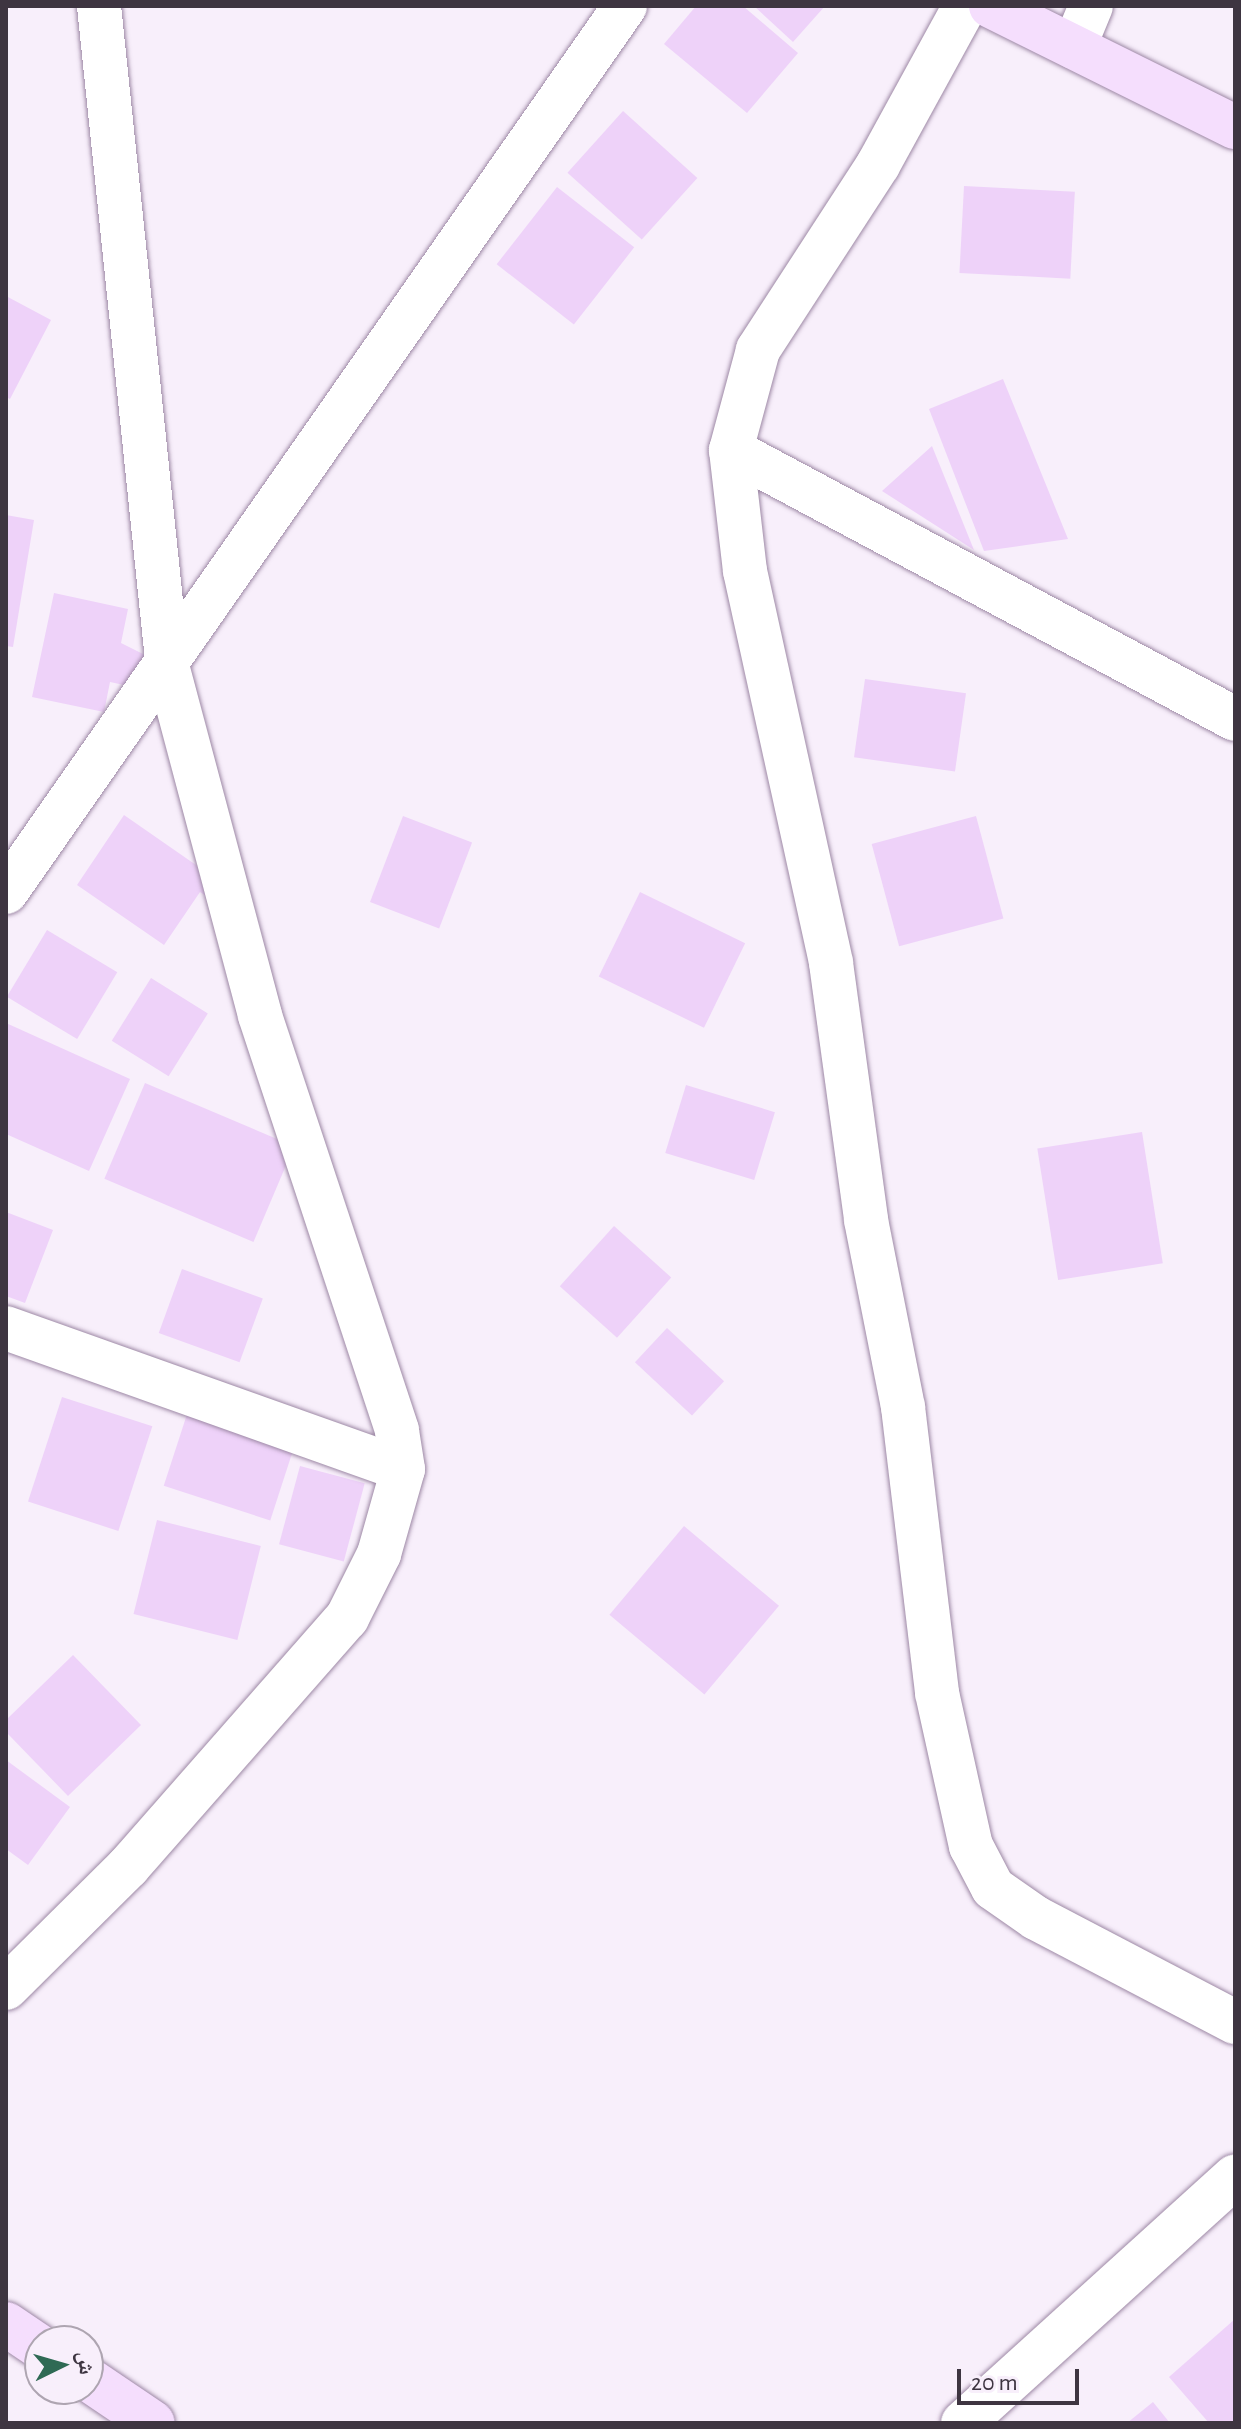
<!DOCTYPE html>
<html>
<head>
<meta charset="utf-8">
<style>
  body { margin:0 }
  #map { position:relative; width:1241px; height:2429px; overflow:hidden; background:#f8effb; font-family:"Alegreya Sans","Noto Naskh Arabic",sans-serif }
  div>[style] { position:absolute }
  .building>* { inset:0; background:#eed2f9; transform-origin:0 0 }
  .roads { filter:drop-shadow(0 0 2px #9d88a5) drop-shadow(0 0 2px #9d88a5) }
  .street>* { height:44px; margin:-22px; padding:0 22px; transform-origin:22px; border-radius:22px; background:#fff }
  .secondary>* { height:44px; margin:-22px; padding:0 22px; transform-origin:22px; border-radius:22px; background:#f5defd }
  span { translate:-50% -50%; white-space:nowrap; text-align:center; line-height:1.15; -webkit-text-stroke:6px #f8effb; paint-order:stroke }
  .frame { position:absolute; inset:0; border:8px solid #3e3541; pointer-events:none }
  .north { position:absolute; left:24px; top:2325px; width:80px; height:80px; box-sizing:border-box; background:#f8effb; border:2px solid #aea5b1; border-radius:50%; rotate:85deg; font-size:22px; font-weight:700; line-height:32px; text-align:center; color:#3e3541 }
  .north::after { content:''; display:block; margin:auto; width:28px; height:36px; background:#2f6a54; clip-path:polygon(50% 0,100% 100%,50% 72%,0 100%) }
  .scale { position:absolute; left:957px; top:2369px; width:122px; height:36px; box-sizing:border-box; border:4px solid #3e3541; border-top:0; padding-left:10px; font-size:24px; line-height:28px; white-space:nowrap; color:#3e3541; -webkit-text-stroke:6px #f8effb; paint-order:stroke }
</style>
</head>
<body>
<div id="map">
  <div class="building">
    <div style="clip-path:polygon(696px 6px,743px 6px,798px 53px,747px 113px,664px 44px)"></div>
    <div style="clip-path:polygon(754px 6px,825px 6px,793px 42px)"></div>
    <div style="left:623px;top:111px;width:100px;height:83px;rotate:42deg"></div>
    <div style="left:964px;top:186px;width:111px;height:87px;rotate:3deg"></div>
    <div style="left:557px;top:187px;width:98px;height:98px;rotate:38deg"></div>
    <div style="clip-path:polygon(6px 296px,51px 320px,10px 399px,6px 397px)"></div>
    <div style="clip-path:polygon(1003px 379px,1068px 539px,984px 551px,929px 409px)"></div>
    <div style="clip-path:polygon(932px 446px,974px 550px,882px 491px)"></div>
    <div style="clip-path:polygon(6px 515px,34px 520px,13px 647px,6px 646px)"></div>
    <div style="clip-path:polygon(54px 593px,128px 609px,121px 643px,145px 655px,138px 688px,110px 682px,104px 712px,32px 697px)"></div>
    <div style="left:865px;top:679px;width:102px;height:79px;rotate:8deg"></div>
    <div style="clip-path:polygon(124px 815px,219px 881px,214px 901px,200px 892px,164px 945px,77px 885px)"></div>
    <div style="left:403px;top:816px;width:74px;height:92px;rotate:21deg"></div>
    <div style="left:976px;top:816px;width:106px;height:108px;rotate:75deg"></div>
    <div style="left:640px;top:892px;width:117px;height:94px;rotate:26deg"></div>
    <div style="left:47px;top:930px;width:82px;height:78px;rotate:31deg"></div>
    <div style="left:151px;top:978px;width:67px;height:74px;rotate:32deg"></div>
    <div style="clip-path:polygon(6px 1023px,130px 1079px,89px 1171px,6px 1134px)"></div>
    <div style="left:145px;top:1083px;width:162px;height:104px;rotate:23deg"></div>
    <div style="left:686px;top:1085px;width:93px;height:71px;rotate:17deg"></div>
    <div style="left:1142px;top:1132px;width:133px;height:106px;rotate:81deg"></div>
    <div style="clip-path:polygon(6px 1212px,53px 1230px,25px 1303px,6px 1296px)"></div>
    <div style="left:614px;top:1226px;width:77px;height:81px;rotate:42deg"></div>
    <div style="left:182px;top:1269px;width:86px;height:68px;rotate:20deg"></div>
    <div style="left:667px;top:1328px;width:78px;height:47px;rotate:43deg"></div>
    <div style="left:62px;top:1397px;width:95px;height:110px;rotate:18deg"></div>
    <div style="left:190px;top:1405px;width:112px;height:85px;rotate:18deg"></div>
    <div style="left:300px;top:1466px;width:67px;height:81px;rotate:15deg"></div>
    <div style="left:157px;top:1520px;width:107px;height:97px;rotate:14deg"></div>
    <div style="left:684px;top:1526px;width:124px;height:116px;rotate:40deg"></div>
    <div style="clip-path:polygon(73px 1655px,141px 1725px,68px 1796px,6px 1732px,6px 1720px)"></div>
    <div style="clip-path:polygon(6px 1760px,70px 1807px,28px 1865px,6px 1849px)"></div>
    <div style="clip-path:polygon(1235px 2319px,1235px 2423px,1209px 2423px,1169px 2377px)"></div>
    <div style="clip-path:polygon(1153px 2402px,1170px 2423px,1127px 2423px)"></div>
  </div>
  <div class="roads">
    <div class="street">
      <div style="left:965px;top:6px;width:181px;rotate:118.7deg"></div>
      <div style="left:878px;top:165px;width:221px;rotate:123deg"></div>
      <div style="left:758px;top:350px;width:104px;rotate:105.1deg"></div>
      <div style="left:731px;top:450px;width:122px;rotate:83.4deg"></div>
      <div style="left:745px;top:571px;width:401px;rotate:77.6deg"></div>
      <div style="left:831px;top:963px;width:259px;rotate:82.2deg"></div>
      <div style="left:866px;top:1220px;width:191px;rotate:78.8deg"></div>
      <div style="left:903px;top:1407px;width:288px;rotate:83.2deg"></div>
      <div style="left:937px;top:1693px;width:157px;rotate:77.5deg"></div>
      <div style="left:971px;top:1846px;width:47px;rotate:62.4deg"></div>
      <div style="left:993px;top:1888px;width:52px;rotate:34.9deg"></div>
      <div style="left:1036px;top:1918px;width:225px;rotate:27.6deg"></div>
      <div style="left:1074px;top:47px;width:44px;rotate:-67.5deg"></div>
      <div style="left:731px;top:450px;width:571px;rotate:28.09deg"></div>
      <div style="left:6px;top:892px;width:1081px;rotate:-55.06deg"></div>
      <div style="left:6px;top:1328px;width:421px;rotate:19.6deg"></div>
      <div style="left:6px;top:1988px;width:172px;rotate:-44.8deg"></div>
      <div style="left:128px;top:1867px;width:332px;rotate:-48.7deg"></div>
      <div style="left:347px;top:1618px;width:72px;rotate:-63.4deg"></div>
      <div style="left:379px;top:1554px;width:88px;rotate:-74.2deg"></div>
      <div style="left:403px;top:1469px;width:39px;rotate:-99deg"></div>
      <div style="left:397px;top:1430px;width:437px;rotate:-108.3deg"></div>
      <div style="left:260px;top:1015px;width:358px;rotate:-104.9deg"></div>
      <div style="left:168px;top:669px;width:667px;rotate:-95.94deg"></div>
      <div style="left:963px;top:2423px;width:367px;rotate:-42.2deg"></div>
    </div>
    <div class="secondary">
      <div style="left:991px;top:6px;width:272px;rotate:26.4deg"></div>
      <div style="left:6px;top:2324px;width:41px;rotate:34.1deg"></div>
      <div style="left:88px;top:2379px;width:78px;rotate:34.1deg"></div>
    </div>
  </div>
  <div class="frame"></div>
  <div class="north">ش</div>
  <div class="scale">20 m</div>
</div>
</body>
</html>
